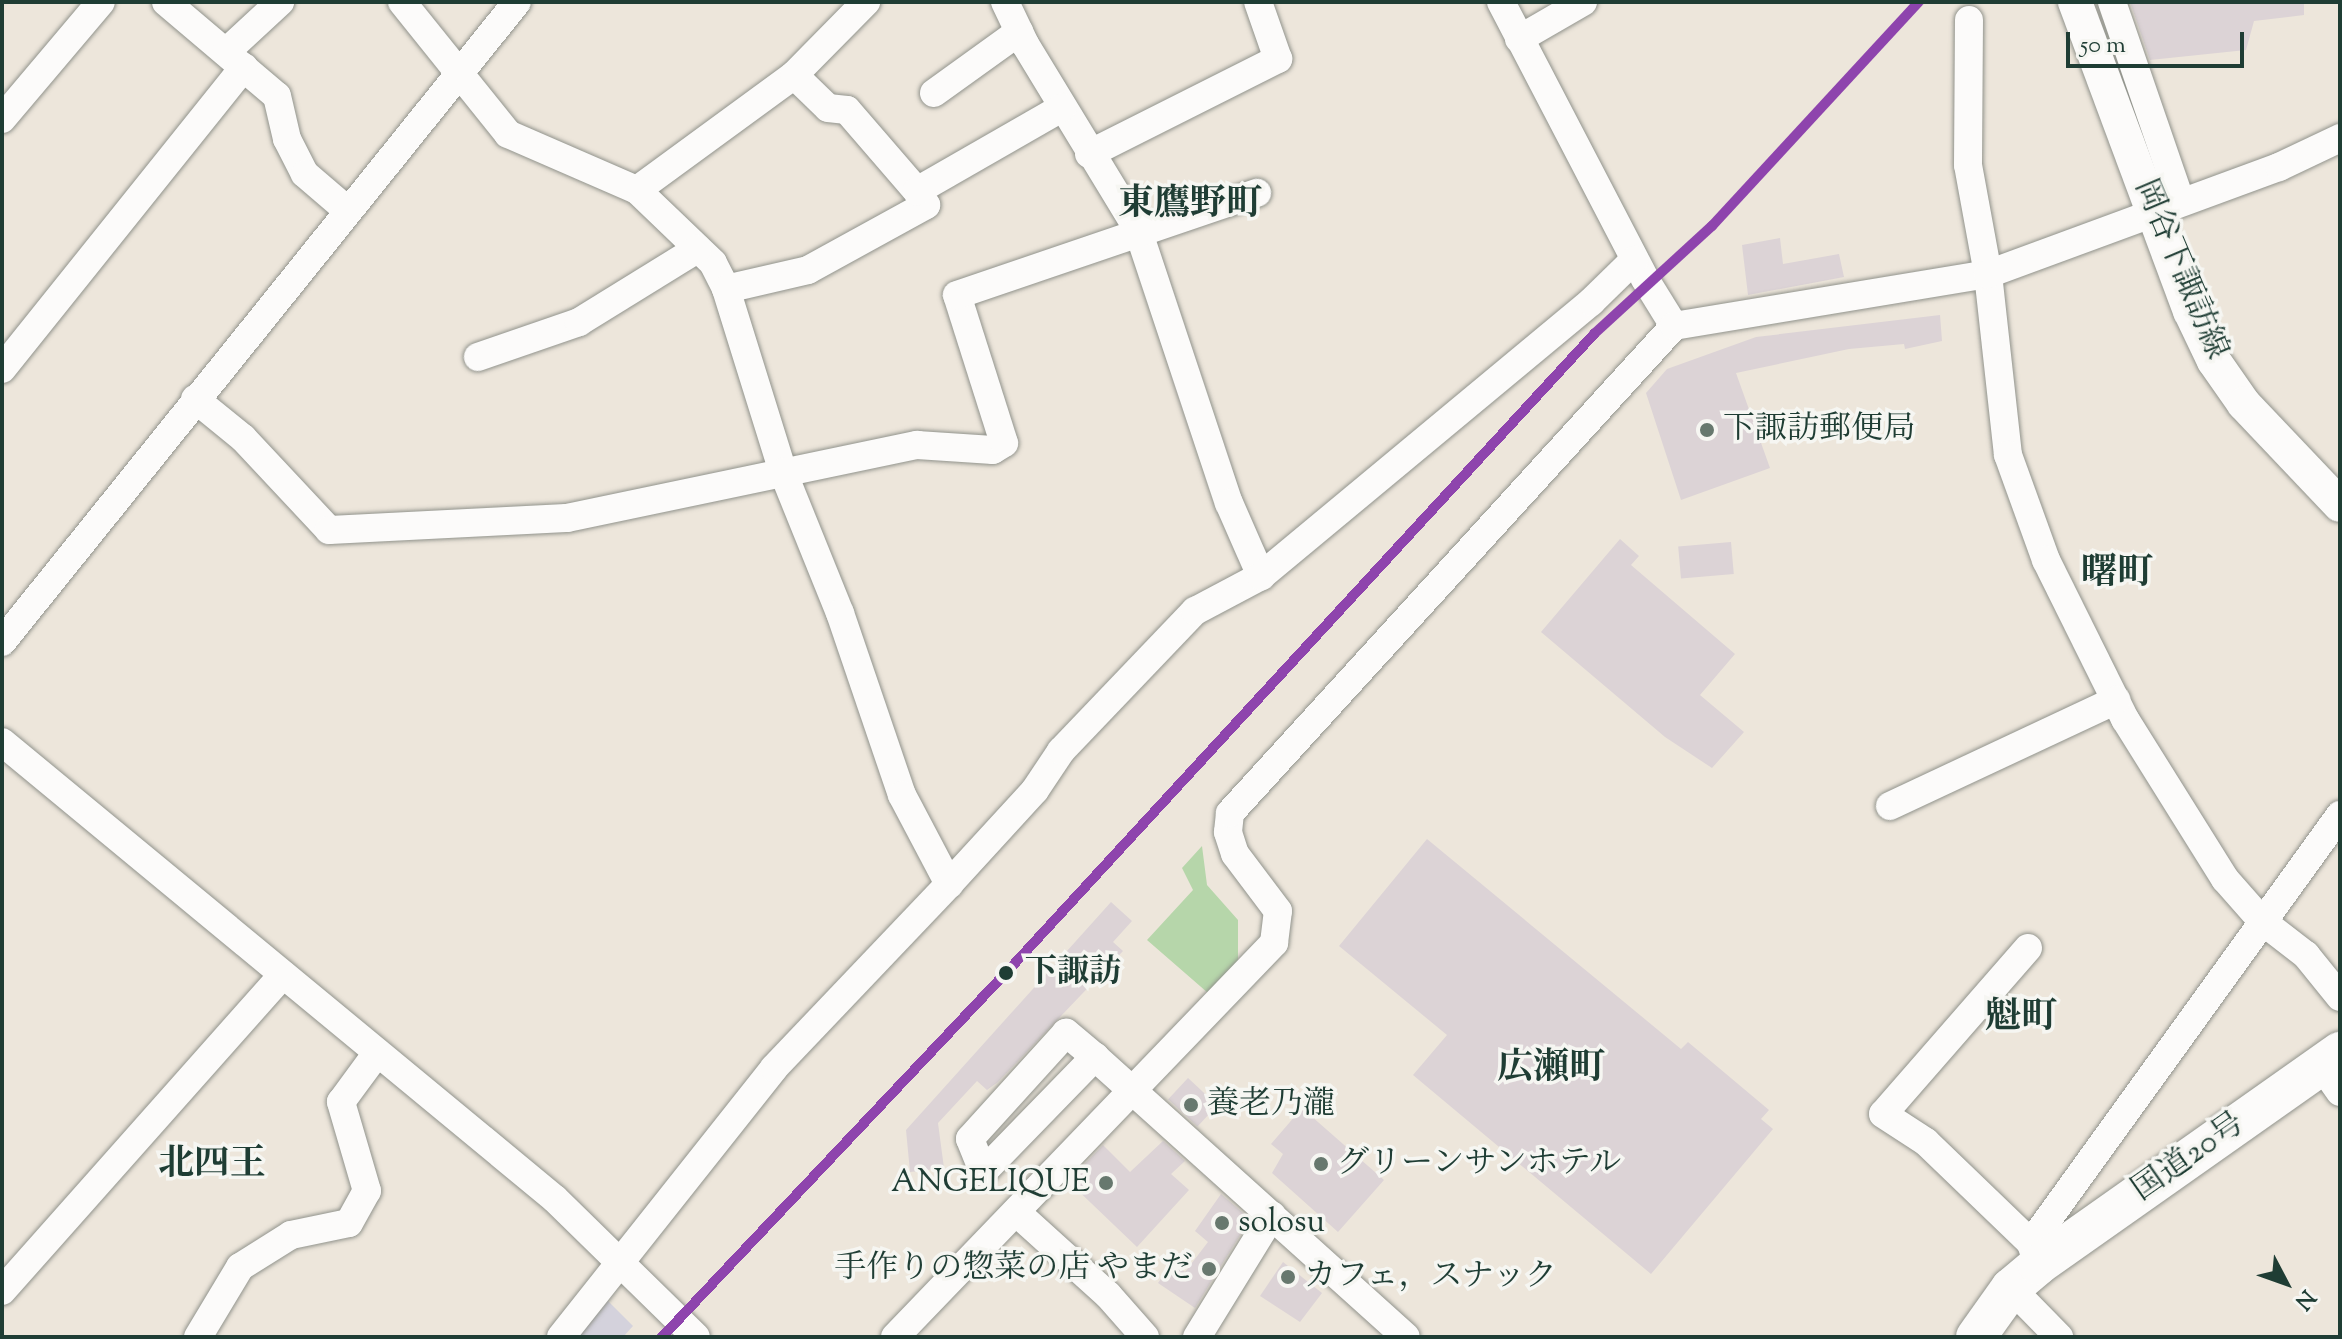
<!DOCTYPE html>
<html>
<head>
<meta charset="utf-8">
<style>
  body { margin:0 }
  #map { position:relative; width:2342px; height:1339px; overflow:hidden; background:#ede6db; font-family:"Sorts Mill Goudy","Noto Serif JP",serif }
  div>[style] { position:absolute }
  .industrial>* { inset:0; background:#d4d2dc }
  .green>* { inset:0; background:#b6d6aa }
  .building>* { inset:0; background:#dcd3d6; transform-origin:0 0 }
  .roads { filter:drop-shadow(0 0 2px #91938c) drop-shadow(0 0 2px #91938c) }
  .minor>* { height:28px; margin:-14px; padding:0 14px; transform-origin:14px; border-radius:14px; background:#fcfbfa }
  .major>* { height:34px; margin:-17px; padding:0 17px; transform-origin:17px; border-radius:17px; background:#fcfbfa }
  .highway>* { height:40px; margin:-20px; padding:0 20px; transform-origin:20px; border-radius:20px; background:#fcfbfa }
  .rail-1>* { height:10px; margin:-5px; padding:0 5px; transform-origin:5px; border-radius:5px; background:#8e44ad }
  .dots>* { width:22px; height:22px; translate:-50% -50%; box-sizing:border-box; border:4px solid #f6f6f2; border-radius:50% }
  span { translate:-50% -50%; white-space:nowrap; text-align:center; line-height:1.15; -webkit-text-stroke:7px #f6f6f2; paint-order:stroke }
  .street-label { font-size:32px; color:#1f3d34 }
  .poi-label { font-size:32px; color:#1f3d34 }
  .left { translate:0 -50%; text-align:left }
  .right { translate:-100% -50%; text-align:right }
  .stop-label { font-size:32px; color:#1f3d34; font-weight:700 }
  .quarter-label { font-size:36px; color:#1f3d34; font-weight:700 }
  .frame { position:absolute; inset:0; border:4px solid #1f3d34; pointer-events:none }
  .north { position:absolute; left:2246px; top:1243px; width:80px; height:80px; -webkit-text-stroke:6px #f6f6f2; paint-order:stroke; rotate:131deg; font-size:22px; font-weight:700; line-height:32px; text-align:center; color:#1f3d34 }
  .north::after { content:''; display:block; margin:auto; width:28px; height:36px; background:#1f3d34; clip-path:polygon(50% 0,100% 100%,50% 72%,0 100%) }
  .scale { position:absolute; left:2066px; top:32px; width:178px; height:36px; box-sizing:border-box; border:4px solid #1f3d34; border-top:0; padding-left:10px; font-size:24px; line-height:28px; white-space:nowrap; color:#1f3d34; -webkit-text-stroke:6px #f6f6f2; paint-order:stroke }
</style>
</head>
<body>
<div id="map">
  <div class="industrial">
    <div style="clip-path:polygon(608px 1301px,633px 1326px,623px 1337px,578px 1337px)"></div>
  </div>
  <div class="green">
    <div style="clip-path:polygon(1202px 846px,1207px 885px,1238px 920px,1238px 962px,1208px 993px,1147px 940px,1193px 890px,1182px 868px)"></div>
  </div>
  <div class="building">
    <div style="clip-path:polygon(2130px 2px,2304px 2px,2304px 15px,2254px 21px,2246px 50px,2150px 60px)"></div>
    <div style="clip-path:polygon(1780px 238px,1783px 264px,1839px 254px,1844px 277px,1748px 295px,1742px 245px)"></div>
    <div style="clip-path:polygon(1940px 315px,1942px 341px,1905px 349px,1904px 344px,1849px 349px,1736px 373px,1770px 468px,1681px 500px,1646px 393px,1667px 369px,1756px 337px)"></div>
    <div style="clip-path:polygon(1620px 539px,1639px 556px,1631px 565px,1735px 654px,1700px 695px,1744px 732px,1712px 768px,1665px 737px,1541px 632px)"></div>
    <div style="left:1731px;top:542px;width:32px;height:53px;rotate:85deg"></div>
    <div style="clip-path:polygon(1427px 839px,1681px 1049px,1688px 1042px,1769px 1110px,1761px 1119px,1773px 1129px,1651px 1274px,1413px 1075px,1447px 1035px,1339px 946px)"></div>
    <div style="clip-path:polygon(1111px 902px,1132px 921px,1113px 942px,1123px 951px,998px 1082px,987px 1090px,977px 1081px,938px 1123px,944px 1168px,910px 1172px,906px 1130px)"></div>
    <div style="left:1188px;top:1078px;width:40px;height:29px;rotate:43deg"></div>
    <div style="clip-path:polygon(1302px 1108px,1384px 1180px,1338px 1232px,1272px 1173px,1283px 1154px,1271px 1144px)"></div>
    <div style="clip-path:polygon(1163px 1141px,1185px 1161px,1171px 1174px,1189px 1190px,1137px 1247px,1068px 1181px,1103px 1145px,1130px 1172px)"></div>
    <div style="clip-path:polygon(1221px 1194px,1250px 1219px,1195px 1308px,1158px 1283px,1172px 1263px,1185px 1272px,1208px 1242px,1195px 1231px)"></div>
    <div style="clip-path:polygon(1283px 1262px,1322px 1293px,1300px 1322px,1260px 1296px)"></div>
  </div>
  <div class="roads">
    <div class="minor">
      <div style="left:166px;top:2px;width:145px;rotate:40.3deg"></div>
      <div style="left:277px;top:96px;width:44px;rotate:76.9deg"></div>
      <div style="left:287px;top:139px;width:39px;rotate:63deg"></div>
      <div style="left:305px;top:174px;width:55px;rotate:40.6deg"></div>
      <div style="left:402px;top:2px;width:169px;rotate:51.2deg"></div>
      <div style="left:508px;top:134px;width:141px;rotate:23.5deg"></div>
      <div style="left:637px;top:190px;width:195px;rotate:-36.2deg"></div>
      <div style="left:794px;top:75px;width:103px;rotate:-45.4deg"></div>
      <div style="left:1005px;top:2px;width:47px;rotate:64.5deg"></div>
      <div style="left:1025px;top:44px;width:218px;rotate:58.7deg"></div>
      <div style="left:1138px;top:230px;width:288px;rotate:71.6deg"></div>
      <div style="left:1229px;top:503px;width:80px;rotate:66.3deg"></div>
      <div style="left:1501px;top:2px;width:312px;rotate:62.5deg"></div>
      <div style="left:1645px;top:279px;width:55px;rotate:58.3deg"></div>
      <div style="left:2112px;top:2px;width:209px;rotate:71deg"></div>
      <div style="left:1969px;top:20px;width:145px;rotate:90.4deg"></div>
      <div style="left:1968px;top:165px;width:111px;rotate:79.6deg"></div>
      <div style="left:1988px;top:274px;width:182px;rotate:83.7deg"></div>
      <div style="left:2008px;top:455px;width:112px;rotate:70.1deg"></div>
      <div style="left:2046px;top:560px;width:178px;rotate:63.6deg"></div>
      <div style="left:2125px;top:719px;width:189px;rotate:58deg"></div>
      <div style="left:2225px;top:879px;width:56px;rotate:48.6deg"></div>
      <div style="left:2262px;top:921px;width:56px;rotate:37.7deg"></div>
      <div style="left:2306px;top:955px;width:54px;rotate:51deg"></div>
      <div style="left:1519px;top:39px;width:74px;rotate:-30deg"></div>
      <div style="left:226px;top:52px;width:74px;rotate:-42.8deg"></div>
      <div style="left:794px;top:75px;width:47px;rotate:44.1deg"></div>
      <div style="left:828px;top:108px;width:19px;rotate:6deg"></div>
      <div style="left:847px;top:110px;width:107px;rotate:49.2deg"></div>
      <div style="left:934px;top:93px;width:105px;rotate:-35.7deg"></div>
      <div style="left:2px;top:119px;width:153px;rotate:-49.8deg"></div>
      <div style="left:1089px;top:154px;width:212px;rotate:-26.7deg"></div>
      <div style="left:1278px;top:59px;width:60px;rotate:-109.3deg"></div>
      <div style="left:637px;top:190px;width:105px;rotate:43.8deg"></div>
      <div style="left:713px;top:263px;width:29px;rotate:63deg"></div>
      <div style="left:726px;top:289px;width:192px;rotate:72.7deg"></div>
      <div style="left:783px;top:472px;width:152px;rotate:68deg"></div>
      <div style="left:840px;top:613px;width:192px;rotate:71.2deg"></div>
      <div style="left:902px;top:795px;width:101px;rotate:62.2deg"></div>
      <div style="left:726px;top:289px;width:84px;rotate:-13deg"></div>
      <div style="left:808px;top:270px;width:135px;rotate:-28.8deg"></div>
      <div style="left:926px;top:205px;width:17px;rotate:-123deg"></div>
      <div style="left:917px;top:191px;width:168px;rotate:-29.9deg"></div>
      <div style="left:478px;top:357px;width:107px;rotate:-19.1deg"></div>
      <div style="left:579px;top:322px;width:139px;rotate:-31.7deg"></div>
      <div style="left:2px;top:369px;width:387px;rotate:-51.3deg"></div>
      <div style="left:195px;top:399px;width:62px;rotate:39.1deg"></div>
      <div style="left:243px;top:438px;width:126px;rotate:46.9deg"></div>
      <div style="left:329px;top:530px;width:238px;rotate:-2.9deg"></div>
      <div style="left:567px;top:518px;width:358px;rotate:-11.8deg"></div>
      <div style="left:917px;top:445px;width:76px;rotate:3.8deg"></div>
      <div style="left:993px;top:450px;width:13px;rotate:-32deg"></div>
      <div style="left:1004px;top:443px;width:155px;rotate:-107.6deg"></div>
      <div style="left:957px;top:295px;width:317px;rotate:-18.8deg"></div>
      <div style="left:2px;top:642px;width:821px;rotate:-51.18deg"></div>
      <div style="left:2px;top:742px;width:717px;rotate:39.57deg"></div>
      <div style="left:555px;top:1199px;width:197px;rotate:44.4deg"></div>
      <div style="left:1890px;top:806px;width:250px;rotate:-25.1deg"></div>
      <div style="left:2028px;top:948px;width:220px;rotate:131.1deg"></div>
      <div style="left:1883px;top:1114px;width:51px;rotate:33.1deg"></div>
      <div style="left:1926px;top:1142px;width:146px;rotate:43.9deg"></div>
      <div style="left:1095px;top:1057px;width:38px;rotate:-140deg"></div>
      <div style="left:1066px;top:1033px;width:143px;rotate:132.2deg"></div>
      <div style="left:970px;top:1139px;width:35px;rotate:68deg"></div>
      <div style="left:983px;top:1172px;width:161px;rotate:-45.8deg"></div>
      <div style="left:1095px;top:1057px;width:418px;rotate:42deg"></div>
      <div style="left:2321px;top:1065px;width:33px;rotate:55deg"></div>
      <div style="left:1016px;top:1212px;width:124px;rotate:42.1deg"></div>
      <div style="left:1108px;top:1295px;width:56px;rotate:48.6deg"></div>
      <div style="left:2038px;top:1265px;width:23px;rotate:-108deg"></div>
      <div style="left:2031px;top:1243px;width:528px;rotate:-54.17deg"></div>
      <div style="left:2011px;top:1288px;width:69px;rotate:45.6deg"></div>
      <div style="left:2px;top:1291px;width:423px;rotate:-48.4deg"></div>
      <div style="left:198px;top:1337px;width:82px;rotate:-59deg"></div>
      <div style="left:240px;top:1267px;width:60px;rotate:-32.1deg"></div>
      <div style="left:291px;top:1235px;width:59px;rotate:-11.7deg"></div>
      <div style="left:349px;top:1223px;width:37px;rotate:-61deg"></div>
      <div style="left:367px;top:1191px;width:93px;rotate:-106.3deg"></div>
      <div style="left:341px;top:1102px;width:61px;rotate:-53.7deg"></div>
      <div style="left:561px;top:1337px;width:343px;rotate:-51.6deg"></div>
      <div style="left:774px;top:1068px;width:254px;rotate:-46.4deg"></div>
      <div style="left:949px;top:884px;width:127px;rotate:-47.5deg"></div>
      <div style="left:1035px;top:790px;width:47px;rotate:-56.3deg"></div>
      <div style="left:1061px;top:751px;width:194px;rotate:-46.3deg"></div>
      <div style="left:1195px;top:611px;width:75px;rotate:-27.9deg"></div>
      <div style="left:1261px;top:576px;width:429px;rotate:-39.7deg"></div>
      <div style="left:1591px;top:302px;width:60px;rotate:-44.3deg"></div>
      <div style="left:895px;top:1337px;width:547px;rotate:-46.11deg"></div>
      <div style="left:1274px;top:943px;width:32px;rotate:-83deg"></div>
      <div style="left:1278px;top:911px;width:71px;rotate:-127deg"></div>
      <div style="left:1235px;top:854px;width:23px;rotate:-108deg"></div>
      <div style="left:1228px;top:832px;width:19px;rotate:-84deg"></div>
      <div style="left:1230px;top:813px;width:659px;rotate:-47.64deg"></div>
      <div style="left:1674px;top:326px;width:318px;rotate:-9.4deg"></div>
      <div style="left:1988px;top:274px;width:310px;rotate:-20.2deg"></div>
      <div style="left:2279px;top:167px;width:68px;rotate:-25.4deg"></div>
      <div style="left:1197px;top:1337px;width:143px;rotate:-58.4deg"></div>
    </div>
    <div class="major">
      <div style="left:2075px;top:2px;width:330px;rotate:69.6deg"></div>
      <div style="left:2190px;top:311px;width:55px;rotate:64.4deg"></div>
      <div style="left:2214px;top:361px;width:52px;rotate:55.1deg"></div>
      <div style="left:2244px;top:404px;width:139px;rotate:46.5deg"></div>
    </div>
    <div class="highway">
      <div style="left:1976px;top:1337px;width:60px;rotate:-54.5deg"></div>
      <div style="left:2011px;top:1288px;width:35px;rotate:-40deg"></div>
      <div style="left:2038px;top:1265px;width:370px;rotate:-35.2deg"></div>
    </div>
  </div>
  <div class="rail-1">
    <div style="left:662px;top:1337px;width:516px;rotate:-46.65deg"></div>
    <div style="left:1016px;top:962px;width:854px;rotate:-47.37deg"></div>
    <div style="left:1594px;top:334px;width:160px;rotate:-42.5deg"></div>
    <div style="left:1712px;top:226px;width:305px;rotate:-47.3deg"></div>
  </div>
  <div class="dots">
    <div style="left:1707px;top:430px;background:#67786e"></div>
    <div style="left:1006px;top:973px;background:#1f3d34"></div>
    <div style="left:1191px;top:1105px;background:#67786e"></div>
    <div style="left:1321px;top:1164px;background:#67786e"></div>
    <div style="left:1106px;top:1183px;background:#67786e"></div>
    <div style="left:1222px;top:1223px;background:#67786e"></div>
    <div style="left:1209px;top:1269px;background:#67786e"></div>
    <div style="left:1288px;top:1277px;background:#67786e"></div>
  </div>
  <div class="street-label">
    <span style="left:2180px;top:270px;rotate:67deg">岡谷下諏訪線</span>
    <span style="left:2189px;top:1158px;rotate:-35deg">国道20号</span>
  </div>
  <div class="poi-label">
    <span class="left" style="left:1723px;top:430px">下諏訪郵便局</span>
    <span class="left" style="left:1207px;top:1105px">養老乃瀧</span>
    <span class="left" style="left:1337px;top:1164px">グリーンサンホテル</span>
    <span class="right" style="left:1090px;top:1183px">ANGELIQUE</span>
    <span class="left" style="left:1238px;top:1223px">solosu</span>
    <span class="right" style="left:1193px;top:1269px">手作りの惣菜の店 やまだ</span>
    <span class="left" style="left:1304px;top:1277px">カフェ，スナック</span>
  </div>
  <div class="stop-label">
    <span class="left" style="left:1025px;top:973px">下諏訪</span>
  </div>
  <div class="quarter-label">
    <span style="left:1190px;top:206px">東鷹野町</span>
    <span style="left:2117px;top:575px">曙町</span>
    <span style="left:2021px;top:1019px">魁町</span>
    <span style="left:1551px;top:1070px">広瀬町</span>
    <span style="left:212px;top:1166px">北四王</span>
  </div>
  <div class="frame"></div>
  <div class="north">N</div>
  <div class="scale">50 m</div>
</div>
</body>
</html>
